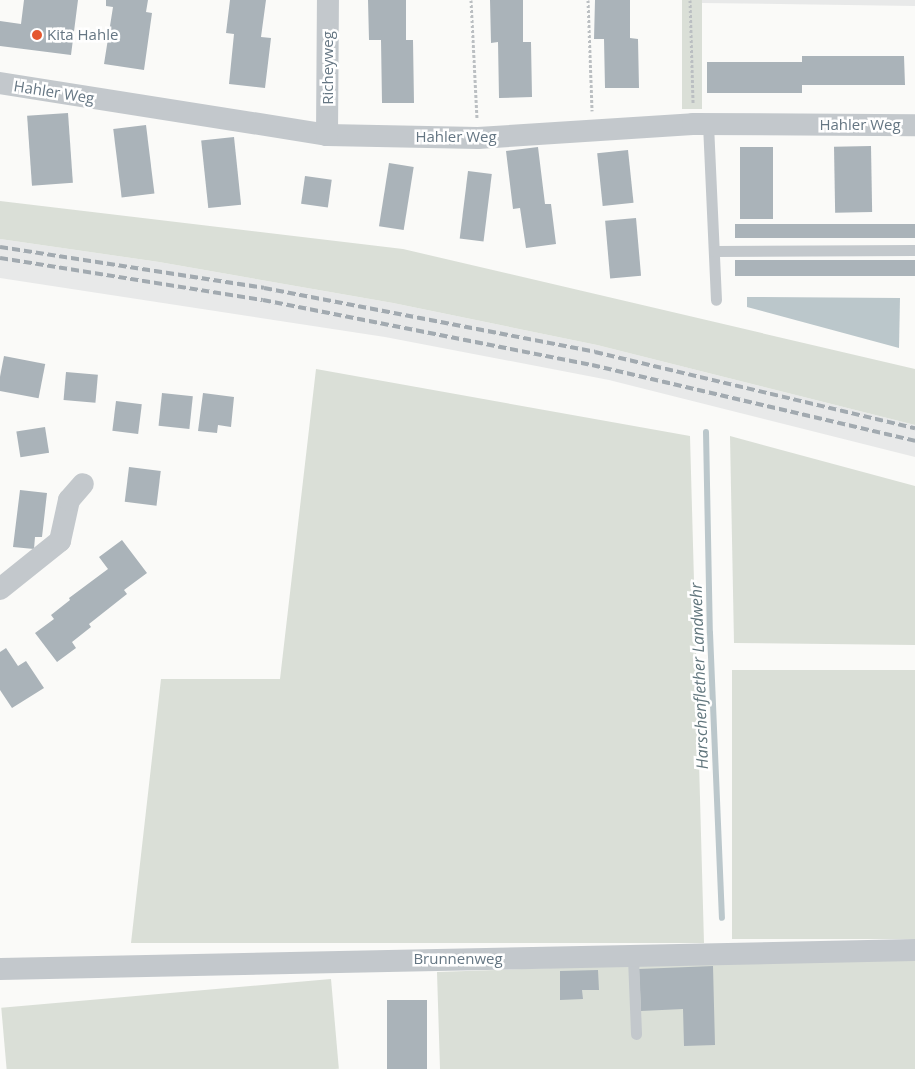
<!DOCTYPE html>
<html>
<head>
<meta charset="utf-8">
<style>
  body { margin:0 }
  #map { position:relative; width:915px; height:1069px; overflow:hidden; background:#fafaf8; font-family:"Open Sans",sans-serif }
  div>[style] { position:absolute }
  .built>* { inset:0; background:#e8e9e9 }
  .green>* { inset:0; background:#dadfd7; transform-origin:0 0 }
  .water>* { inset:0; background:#bbc7cb }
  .stream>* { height:6px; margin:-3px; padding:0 3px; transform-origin:3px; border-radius:3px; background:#bbc7cb }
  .building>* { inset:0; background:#aab3b9; transform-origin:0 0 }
  .path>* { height:3px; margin-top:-1.5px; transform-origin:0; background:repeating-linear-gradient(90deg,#bbbfc2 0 2.5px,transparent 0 5px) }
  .lane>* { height:11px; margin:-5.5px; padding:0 5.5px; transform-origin:5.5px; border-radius:5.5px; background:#c3c8cc }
  .street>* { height:22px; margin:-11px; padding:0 11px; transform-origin:11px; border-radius:11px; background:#c3c8cc }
  .rail>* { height:4px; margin-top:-2px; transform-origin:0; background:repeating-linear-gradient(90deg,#a2aab0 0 8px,transparent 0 12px) }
  .dots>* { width:14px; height:14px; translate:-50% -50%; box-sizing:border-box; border:2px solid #fff; border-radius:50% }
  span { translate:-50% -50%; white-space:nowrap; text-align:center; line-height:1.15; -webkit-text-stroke:5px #fff; paint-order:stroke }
  .poi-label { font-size:15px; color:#657683 }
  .left { translate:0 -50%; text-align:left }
  .street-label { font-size:15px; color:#657683 }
  .water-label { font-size:16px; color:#60757c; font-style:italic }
</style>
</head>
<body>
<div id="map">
  <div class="built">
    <div style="clip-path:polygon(702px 0,915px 0,915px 6px,702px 3px)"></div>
    <div style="clip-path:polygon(0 239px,159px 262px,393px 303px,597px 345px,915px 425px,915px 457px,609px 380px,385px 337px,0 278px)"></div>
  </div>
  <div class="green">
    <div style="left:682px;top:0;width:20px;height:109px"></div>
    <div style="clip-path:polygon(0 201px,403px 249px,915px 369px,915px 425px,597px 345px,393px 303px,159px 262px,0 239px)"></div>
    <div style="clip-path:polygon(316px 369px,690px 436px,704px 943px,131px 943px,161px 679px,280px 679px)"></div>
    <div style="clip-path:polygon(730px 436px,915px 486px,915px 645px,734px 643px)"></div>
    <div style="left:915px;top:670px;width:269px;height:183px;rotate:90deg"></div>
    <div style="clip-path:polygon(868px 957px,915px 958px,915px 1069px,440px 1069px,437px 972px)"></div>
    <div style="left:331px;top:979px;width:90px;height:331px;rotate:85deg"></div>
  </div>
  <div class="water">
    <div style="clip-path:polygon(747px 297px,900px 298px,899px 348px,747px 307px)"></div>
  </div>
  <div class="stream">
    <div style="left:706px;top:432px;width:201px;rotate:88.9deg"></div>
    <div style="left:710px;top:633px;width:285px;rotate:87.6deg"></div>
  </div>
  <div class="building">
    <div style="clip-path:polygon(24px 0,78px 0,71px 55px,0 46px,0 21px,21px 24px)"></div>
    <div style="clip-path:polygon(106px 0,148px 0,146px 12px,152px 13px,144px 70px,104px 64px,113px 7px,106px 6px)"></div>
    <div style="clip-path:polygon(230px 0,266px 0,261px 37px,271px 38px,265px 88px,229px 84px,234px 34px,226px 33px)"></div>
    <div style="clip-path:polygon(368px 0,406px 0,406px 40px,413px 40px,414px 103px,382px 103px,381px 40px,369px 40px)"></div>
    <div style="clip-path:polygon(490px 0,523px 0,523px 42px,531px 42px,532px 97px,499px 98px,498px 42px,491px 43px)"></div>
    <div style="clip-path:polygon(595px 0,630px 0,630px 38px,638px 39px,639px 88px,605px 88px,604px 39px,594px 39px)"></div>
    <div style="clip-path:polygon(802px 56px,904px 56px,905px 85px,802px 85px,802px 93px,707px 93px,707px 62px,802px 62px)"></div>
    <div style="left:68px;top:113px;width:70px;height:41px;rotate:86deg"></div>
    <div style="left:146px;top:125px;width:69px;height:33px;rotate:83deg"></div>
    <div style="left:234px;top:137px;width:68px;height:33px;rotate:84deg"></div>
    <div style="left:871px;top:146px;width:66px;height:37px;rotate:89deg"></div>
    <div style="clip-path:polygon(538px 147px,545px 204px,551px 204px,556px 244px,526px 248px,520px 208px,513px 209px,506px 151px)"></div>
    <div style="left:740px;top:147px;width:33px;height:72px"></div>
    <div style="left:628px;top:150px;width:53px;height:31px;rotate:84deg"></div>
    <div style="left:389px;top:163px;width:25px;height:64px;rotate:9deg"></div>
    <div style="left:468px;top:171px;width:24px;height:68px;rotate:7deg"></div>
    <div style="left:305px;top:176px;width:27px;height:28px;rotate:8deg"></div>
    <div style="left:636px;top:218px;width:58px;height:31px;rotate:85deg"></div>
    <div style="left:735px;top:224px;width:180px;height:14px"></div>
    <div style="left:735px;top:260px;width:180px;height:16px"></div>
    <div style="left:4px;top:356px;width:42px;height:35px;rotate:11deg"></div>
    <div style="left:66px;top:372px;width:32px;height:28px;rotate:5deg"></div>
    <div style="left:162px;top:393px;width:31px;height:33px;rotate:6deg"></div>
    <div style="clip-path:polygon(203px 393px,234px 397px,231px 427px,218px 425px,217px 433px,198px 431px)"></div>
    <div style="left:116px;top:401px;width:26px;height:30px;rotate:7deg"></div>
    <div style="left:45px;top:427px;width:26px;height:29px;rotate:81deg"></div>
    <div style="left:129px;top:467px;width:32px;height:35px;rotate:7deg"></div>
    <div style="clip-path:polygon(20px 490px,47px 493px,42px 537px,35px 537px,34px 549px,13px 547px)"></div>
    <div style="clip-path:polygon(122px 540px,147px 573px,124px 590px,127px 594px,89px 624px,91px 627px,72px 642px,76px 648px,57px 662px,35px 633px,54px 619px,51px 615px,70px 600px,69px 598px,108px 569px,99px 557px)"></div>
    <div style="clip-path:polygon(6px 648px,18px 666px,26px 661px,44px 688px,12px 708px,0 690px,0 652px)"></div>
    <div style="clip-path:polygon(713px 966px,715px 1045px,684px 1046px,683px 1009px,641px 1011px,639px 969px)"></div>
    <div style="clip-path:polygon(598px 970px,599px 990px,582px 990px,583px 999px,560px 1000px,560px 971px)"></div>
    <div style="left:387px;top:1000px;width:40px;height:69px"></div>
  </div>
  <div class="path">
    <div style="left:471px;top:0;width:118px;rotate:87.1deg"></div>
    <div style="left:588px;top:0;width:111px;rotate:87.9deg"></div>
    <div style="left:690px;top:0;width:104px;rotate:88.3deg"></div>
  </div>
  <div class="lane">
    <div style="left:708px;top:124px;width:176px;rotate:87.4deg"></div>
    <div style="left:714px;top:251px;width:201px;rotate:-0.3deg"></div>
    <div style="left:633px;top:958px;width:76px;rotate:87.7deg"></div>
  </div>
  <div class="street">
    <div style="left:0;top:83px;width:331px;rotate:9deg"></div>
    <div style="left:327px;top:135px;width:151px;rotate:1.1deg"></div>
    <div style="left:478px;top:138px;width:215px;rotate:-3.7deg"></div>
    <div style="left:693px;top:124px;width:222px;rotate:0.3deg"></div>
    <div style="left:327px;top:135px;width:135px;rotate:-89.6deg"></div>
    <div style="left:0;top:589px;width:77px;rotate:-38.7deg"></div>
    <div style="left:60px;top:541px;width:42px;rotate:-77.6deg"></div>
    <div style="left:69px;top:500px;width:21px;rotate:-49deg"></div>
    <div style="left:0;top:969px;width:915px;rotate:-1.19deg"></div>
  </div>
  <div class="rail">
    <div style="left:0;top:247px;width:267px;rotate:8.8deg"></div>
    <div style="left:264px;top:288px;width:337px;rotate:10.9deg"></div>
    <div style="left:595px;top:352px;width:329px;rotate:13.4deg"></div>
    <div style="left:0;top:258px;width:266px;rotate:9.1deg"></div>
    <div style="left:263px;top:300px;width:335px;rotate:11.2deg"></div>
    <div style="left:592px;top:365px;width:332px;rotate:13.2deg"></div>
  </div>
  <div class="dots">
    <div style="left:37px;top:35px;background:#e4572e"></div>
  </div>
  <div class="poi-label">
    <span class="left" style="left:47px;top:35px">Kita Hahle</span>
  </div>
  <div class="street-label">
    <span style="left:328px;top:68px;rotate:-90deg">Richeyweg</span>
    <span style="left:54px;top:92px;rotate:9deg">Hahler Weg</span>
    <span style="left:860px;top:125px">Hahler Weg</span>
    <span style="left:456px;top:137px">Hahler Weg</span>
    <span style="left:458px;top:959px">Brunnenweg</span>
  </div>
  <div class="water-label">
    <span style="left:699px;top:676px;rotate:-92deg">Harschenflether Landwehr</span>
  </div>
</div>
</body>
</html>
